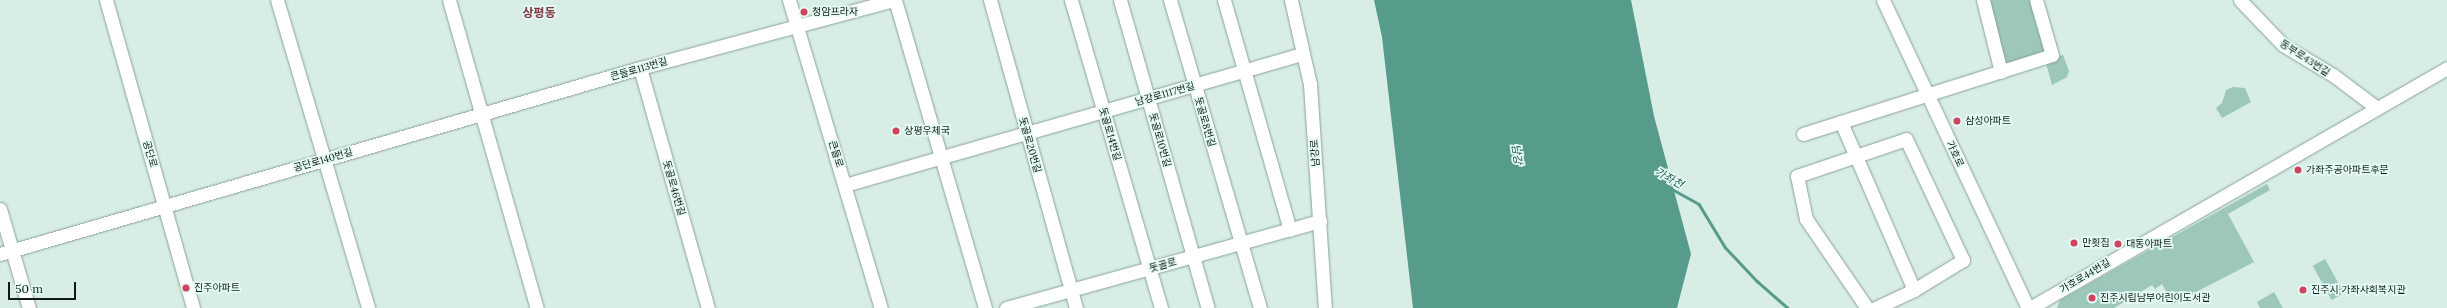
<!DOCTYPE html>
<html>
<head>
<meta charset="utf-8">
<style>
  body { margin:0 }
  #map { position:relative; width:2447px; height:308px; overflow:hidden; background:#d7ede6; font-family:Lora,"Noto Sans KR",serif }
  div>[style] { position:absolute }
  .green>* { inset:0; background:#9cc7ba; transform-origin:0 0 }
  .water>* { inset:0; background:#579c8a }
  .stream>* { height:2.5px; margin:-1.25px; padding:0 1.25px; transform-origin:1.25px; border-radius:1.25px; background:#579c8a }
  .roads { filter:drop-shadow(0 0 1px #8ba09a) drop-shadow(0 0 1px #8ba09a) }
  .minor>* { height:13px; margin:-6.5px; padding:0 6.5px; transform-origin:6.5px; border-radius:6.5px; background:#fff }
  .dots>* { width:11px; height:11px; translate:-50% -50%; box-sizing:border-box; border:2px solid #e4fbf4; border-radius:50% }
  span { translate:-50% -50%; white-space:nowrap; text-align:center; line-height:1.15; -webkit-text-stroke:3.5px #e4fbf4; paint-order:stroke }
  .poi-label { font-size:10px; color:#121a18 }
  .left { translate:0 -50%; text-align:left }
  .street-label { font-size:10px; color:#121a18 }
  .water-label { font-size:11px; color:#215a4c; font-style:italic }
  .quarter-label { font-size:12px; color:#7f3740; font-weight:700 }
  .scale { position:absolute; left:8px; top:282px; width:68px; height:18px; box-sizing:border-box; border:2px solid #121a18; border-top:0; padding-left:5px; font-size:12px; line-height:14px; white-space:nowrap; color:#121a18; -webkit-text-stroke:3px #e4fbf4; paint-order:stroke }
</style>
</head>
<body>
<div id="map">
  <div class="green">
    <div style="clip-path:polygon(1984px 0,2035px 0,2051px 53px,2001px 69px)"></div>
    <div style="clip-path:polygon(2063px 55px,2069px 71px,2067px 77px,2052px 85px,2046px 63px,2050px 58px)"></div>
    <div style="clip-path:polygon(2233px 87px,2245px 88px,2251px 102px,2222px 118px,2216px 108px,2222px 103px,2226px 90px)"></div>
    <div style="clip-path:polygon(2267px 184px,2270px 190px,2228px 214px,2254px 262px,2173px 304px,2162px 284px,2155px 289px,2152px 285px,2114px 308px,2057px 308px,2060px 300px)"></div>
    <div style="left:2325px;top:259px;width:39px;height:14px;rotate:61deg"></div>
    <div style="clip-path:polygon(2274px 292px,2283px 308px,2260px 308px,2257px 302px)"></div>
  </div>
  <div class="water">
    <div style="clip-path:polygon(1374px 0,1631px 0,1654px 116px,1691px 254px,1677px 308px,1413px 308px,1382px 37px)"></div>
  </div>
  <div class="stream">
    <div style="left:1672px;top:189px;width:31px;rotate:29deg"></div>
    <div style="left:1699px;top:204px;width:50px;rotate:58.8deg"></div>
    <div style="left:1725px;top:247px;width:47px;rotate:46.7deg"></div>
    <div style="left:1757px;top:281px;width:41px;rotate:41.1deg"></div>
  </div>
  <div class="roads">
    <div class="minor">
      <div style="left:106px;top:0;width:320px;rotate:74.2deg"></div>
      <div style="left:277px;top:0;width:321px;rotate:73.5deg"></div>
      <div style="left:449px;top:0;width:320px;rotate:74.1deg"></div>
      <div style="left:789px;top:0;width:321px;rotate:73.4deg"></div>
      <div style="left:895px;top:0;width:321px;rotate:73.7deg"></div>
      <div style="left:990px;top:0;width:320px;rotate:74.4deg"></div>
      <div style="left:1071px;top:0;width:321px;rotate:73.7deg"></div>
      <div style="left:1120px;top:0;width:320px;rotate:74.1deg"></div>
      <div style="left:1170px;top:0;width:321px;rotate:73.7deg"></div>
      <div style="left:1224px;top:0;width:239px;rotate:74deg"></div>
      <div style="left:1291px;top:0;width:86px;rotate:77.3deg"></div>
      <div style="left:1310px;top:84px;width:225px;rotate:86.2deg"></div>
      <div style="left:1883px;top:0;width:340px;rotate:64.8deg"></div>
      <div style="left:1983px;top:0;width:74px;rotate:76deg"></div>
      <div style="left:2240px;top:0;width:62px;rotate:46.3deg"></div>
      <div style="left:2283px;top:45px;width:58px;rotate:31deg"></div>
      <div style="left:2333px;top:75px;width:55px;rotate:36.9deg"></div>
      <div style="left:640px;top:68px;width:249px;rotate:74.2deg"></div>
      <div style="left:1841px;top:122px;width:183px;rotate:66.5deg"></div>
      <div style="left:1803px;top:134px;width:261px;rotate:-17.6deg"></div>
      <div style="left:2052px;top:55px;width:57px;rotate:-106.2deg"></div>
      <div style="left:845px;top:185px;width:476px;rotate:-16deg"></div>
      <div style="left:0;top:209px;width:103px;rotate:73.7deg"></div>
      <div style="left:0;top:254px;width:666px;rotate:-16.21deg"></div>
      <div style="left:640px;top:68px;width:262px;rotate:-15deg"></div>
      <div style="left:1006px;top:308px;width:326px;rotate:-15.5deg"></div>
      <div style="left:1867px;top:308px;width:108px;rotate:-124.4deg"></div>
      <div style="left:1806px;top:219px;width:44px;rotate:-101.8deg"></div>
      <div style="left:1797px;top:176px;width:115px;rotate:-18.7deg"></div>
      <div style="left:1906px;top:139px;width:134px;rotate:64.8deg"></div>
      <div style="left:1963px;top:260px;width:57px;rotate:148.5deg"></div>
      <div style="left:1914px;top:290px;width:43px;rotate:155.2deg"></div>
      <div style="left:2030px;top:308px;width:481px;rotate:-29.9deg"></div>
    </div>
  </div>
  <div class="dots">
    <div style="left:804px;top:12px;background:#d3425d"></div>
    <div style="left:1957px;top:121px;background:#d3425d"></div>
    <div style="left:896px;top:131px;background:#d3425d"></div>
    <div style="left:2298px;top:170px;background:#d3425d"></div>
    <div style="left:2074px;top:243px;background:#d3425d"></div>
    <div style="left:2118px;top:244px;background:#d3425d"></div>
    <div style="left:186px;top:288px;background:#d3425d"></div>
    <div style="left:2303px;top:290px;background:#d3425d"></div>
    <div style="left:2092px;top:298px;background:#d3425d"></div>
  </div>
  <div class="poi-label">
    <span class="left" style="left:812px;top:12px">청암프라자</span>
    <span class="left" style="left:1965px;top:121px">삼성아파트</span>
    <span class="left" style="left:904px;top:131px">상평우체국</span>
    <span class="left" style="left:2306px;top:170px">가좌주공아파트후문</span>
    <span class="left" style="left:2082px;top:243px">만횟집</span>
    <span class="left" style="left:2126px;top:244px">대동아파트</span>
    <span class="left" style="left:194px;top:288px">진주아파트</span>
    <span class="left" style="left:2311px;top:290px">진주시 가좌사회복지관</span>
    <span class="left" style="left:2100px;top:298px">진주시립남부어린이도서관</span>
  </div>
  <div class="street-label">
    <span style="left:2305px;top:58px;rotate:33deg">동부로43번길</span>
    <span style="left:639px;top:69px;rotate:-16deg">큰들로113번길</span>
    <span style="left:1165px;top:94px;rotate:-16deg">남강로1117번길</span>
    <span style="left:1205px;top:122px;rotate:74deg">돗골로8번길</span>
    <span style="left:1110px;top:134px;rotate:74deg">돗골로14번길</span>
    <span style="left:1160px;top:140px;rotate:74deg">돗골로10번길</span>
    <span style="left:1030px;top:145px;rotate:74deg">돗골로20번길</span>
    <span style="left:1315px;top:153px;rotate:-94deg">남강로</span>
    <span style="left:150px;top:154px;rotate:74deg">공단로</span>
    <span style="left:836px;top:154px;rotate:73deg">큰들로</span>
    <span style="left:1955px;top:154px;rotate:65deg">가호로</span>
    <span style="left:323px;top:160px;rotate:-16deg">공단로140번길</span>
    <span style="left:674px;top:188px;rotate:74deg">돗골로46번길</span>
    <span style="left:1163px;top:265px;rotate:-15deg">돗골로</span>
    <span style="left:2085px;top:276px;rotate:-31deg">가호로44번길</span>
  </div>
  <div class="water-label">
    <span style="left:1517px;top:154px;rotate:83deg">남강</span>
    <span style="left:1669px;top:178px;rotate:29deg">가좌천</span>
  </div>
  <div class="quarter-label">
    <span style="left:539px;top:13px">상평동</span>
  </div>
  <div class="scale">50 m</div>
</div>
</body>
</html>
